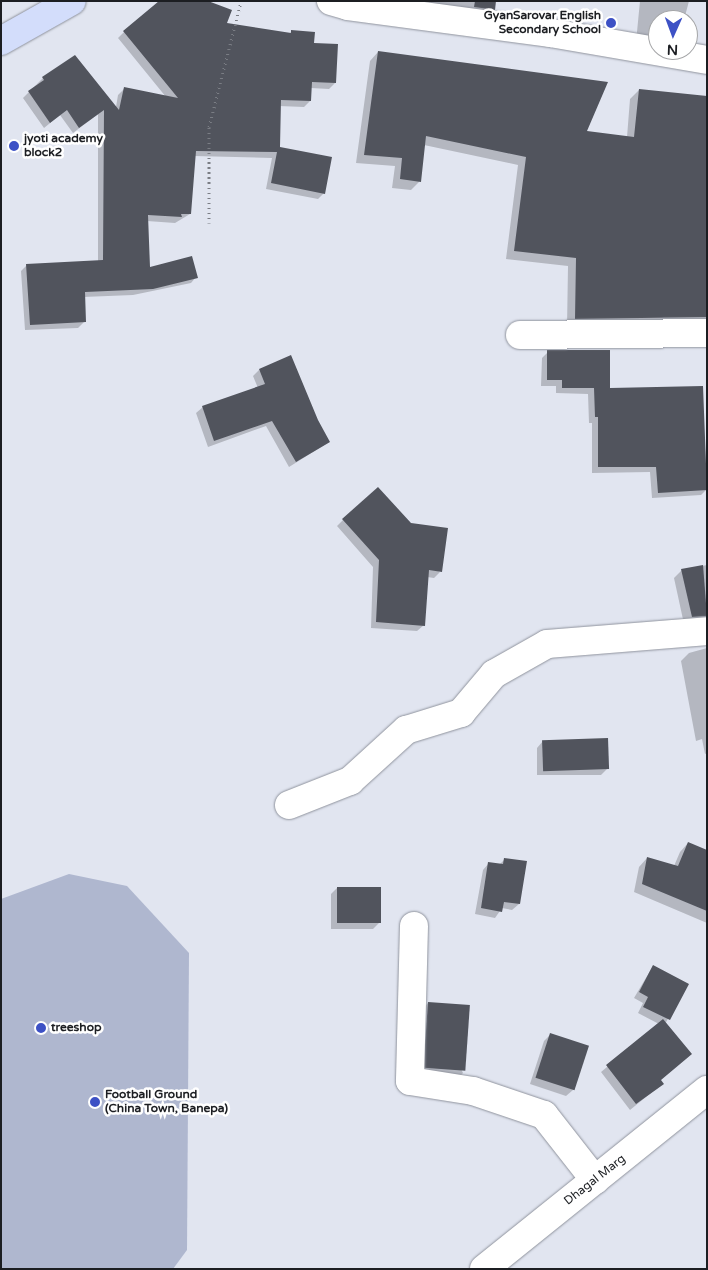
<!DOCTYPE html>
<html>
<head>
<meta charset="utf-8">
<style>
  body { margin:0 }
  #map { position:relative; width:708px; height:1270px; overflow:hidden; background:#e1e5f0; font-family:"Varela Round",sans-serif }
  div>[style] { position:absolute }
  .green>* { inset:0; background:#afb7cf }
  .shadow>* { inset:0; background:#0003 }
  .building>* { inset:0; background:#51545d; transform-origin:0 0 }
  .path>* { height:3px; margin-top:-1.5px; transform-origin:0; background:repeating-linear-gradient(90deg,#7a7d84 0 1px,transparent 0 5px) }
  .roads { filter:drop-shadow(0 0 1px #8f939d) drop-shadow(0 0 1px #8f939d) }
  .minor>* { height:28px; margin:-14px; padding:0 14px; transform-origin:14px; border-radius:14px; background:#fff }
  .major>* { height:28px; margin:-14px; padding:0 14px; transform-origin:14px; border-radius:14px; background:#d3ddfb }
  .dots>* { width:14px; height:14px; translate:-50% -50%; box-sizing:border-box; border:2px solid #fff; border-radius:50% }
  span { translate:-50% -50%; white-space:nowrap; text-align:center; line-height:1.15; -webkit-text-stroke:5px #fff; paint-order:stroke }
  .poi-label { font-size:12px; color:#1c1e22; font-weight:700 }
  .right { translate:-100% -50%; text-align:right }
  .left { translate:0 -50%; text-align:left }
  .street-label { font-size:12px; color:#1c1e22 }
  .frame { position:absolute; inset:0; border:2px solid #1c1e22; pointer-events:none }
  .north { position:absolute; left:648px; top:10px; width:50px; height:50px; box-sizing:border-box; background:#fff; border:1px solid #a4a5a7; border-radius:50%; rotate:182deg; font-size:14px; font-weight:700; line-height:20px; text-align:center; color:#1c1e22 }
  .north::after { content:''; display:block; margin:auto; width:18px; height:22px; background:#3d51c5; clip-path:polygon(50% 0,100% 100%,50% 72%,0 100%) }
</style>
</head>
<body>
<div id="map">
  <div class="green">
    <div style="clip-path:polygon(69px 874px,127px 886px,189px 953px,187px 1250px,173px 1269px,1px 1269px,1px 899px)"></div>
  </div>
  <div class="shadow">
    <div style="clip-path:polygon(429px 1px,495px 1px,493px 9px,487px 15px,428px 5px)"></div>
    <div style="clip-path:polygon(640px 1px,689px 1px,684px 20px,658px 20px,658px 46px,636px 42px)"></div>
    <div style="clip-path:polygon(225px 24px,289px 34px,292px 31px,313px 44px,335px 83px,329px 89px,311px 88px,310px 101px,304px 107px,279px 106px,279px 148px,324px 193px,318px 199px,266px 189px,272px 158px,194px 156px,190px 214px,175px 223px,147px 221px,149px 269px,196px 277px,191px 283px,133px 295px,83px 297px,84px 322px,78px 328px,25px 330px,21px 271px,27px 265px,98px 261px,98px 114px,73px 133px,60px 115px,44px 128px,23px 98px,43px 78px,116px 107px,118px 95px,124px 89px,166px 97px,118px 38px,124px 32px)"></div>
    <div style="clip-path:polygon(378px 52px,585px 132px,627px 137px,630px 99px,639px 90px,707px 97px,707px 329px,567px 327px,568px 266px,506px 259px,518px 165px,424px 145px,419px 182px,411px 190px,392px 188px,395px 166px,356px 163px,370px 61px)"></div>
    <div style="clip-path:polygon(548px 352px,609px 389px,702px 387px,707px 489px,701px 495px,652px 498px,650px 472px,592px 473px,592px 423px,589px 423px,588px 394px,556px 393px,556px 386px,541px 386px,542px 358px)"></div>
    <div style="clip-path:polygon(259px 370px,316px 421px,329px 442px,289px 467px,266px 426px,208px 447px,196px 413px,203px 407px,258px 388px,253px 376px)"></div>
    <div style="clip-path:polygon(343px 520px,440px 572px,434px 578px,427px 577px,424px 625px,417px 631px,371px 628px,373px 567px,337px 526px)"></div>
    <div style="clip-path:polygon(707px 565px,707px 626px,684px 624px,674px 578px,682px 570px)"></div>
    <div style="clip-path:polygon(707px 648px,707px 753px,705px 754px,702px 739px,696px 741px,681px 661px,689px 653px)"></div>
    <div style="clip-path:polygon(543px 741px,608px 768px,601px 775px,537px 775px,537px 748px)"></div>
    <div style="clip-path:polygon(688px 843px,707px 851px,707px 923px,634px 892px,639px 867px,647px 858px,674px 866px,680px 852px)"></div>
    <div style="clip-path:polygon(505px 859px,519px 904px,512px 910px,502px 908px,495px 918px,475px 914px,483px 870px,489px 863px,499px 865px)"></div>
    <div style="clip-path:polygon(337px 888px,379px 923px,373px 929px,331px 929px,331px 894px)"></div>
    <div style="clip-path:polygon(653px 966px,688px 984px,665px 1024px,660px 1080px,662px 1084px,630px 1110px,601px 1072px,659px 1024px,638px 1013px,643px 1003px,634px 998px)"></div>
    <div style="clip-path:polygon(428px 1003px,463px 1073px,457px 1079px,420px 1074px,422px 1010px)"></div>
    <div style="clip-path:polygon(551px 1034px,573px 1090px,566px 1096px,530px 1084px,544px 1041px)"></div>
  </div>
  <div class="building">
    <div style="clip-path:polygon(159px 1px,208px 1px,232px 10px,227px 23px,291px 33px,291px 30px,315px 32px,314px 43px,338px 44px,336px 83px,312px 82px,311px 101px,281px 100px,280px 147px,332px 157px,325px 194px,271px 183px,277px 152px,196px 151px,191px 214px,181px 214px,182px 217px,148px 215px,150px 267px,192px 256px,198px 278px,153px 289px,85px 292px,86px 322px,30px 325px,26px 264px,103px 260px,104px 110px,79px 128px,67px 110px,50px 123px,28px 91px,44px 80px,42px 77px,75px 55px,119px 110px,124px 87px,178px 98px,123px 31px)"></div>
    <div style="clip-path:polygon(475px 1px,496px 1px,495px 10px,474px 7px)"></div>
    <div style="clip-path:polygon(378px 51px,608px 82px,587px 131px,634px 137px,639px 89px,707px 96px,707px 317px,575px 319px,576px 258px,514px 251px,526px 157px,426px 136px,421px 182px,400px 179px,402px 158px,364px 155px)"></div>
    <div style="clip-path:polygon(547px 350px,610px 350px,610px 388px,703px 386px,707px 490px,658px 493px,656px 467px,598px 467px,598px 417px,595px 417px,594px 388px,562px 388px,562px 380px,547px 380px)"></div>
    <div style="clip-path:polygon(291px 355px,318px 420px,330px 442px,296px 462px,272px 421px,214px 441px,202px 406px,265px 384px,259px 369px)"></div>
    <div style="clip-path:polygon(378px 487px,411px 523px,448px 528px,442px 572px,429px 570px,425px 626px,376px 622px,379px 560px,342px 519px)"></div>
    <div style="clip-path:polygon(703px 565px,707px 616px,692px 617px,681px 569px)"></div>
    <div style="left:608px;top:738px;width:31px;height:66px;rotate:88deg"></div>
    <div style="clip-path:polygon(688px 842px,707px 850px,707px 911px,642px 884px,647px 857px,678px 866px)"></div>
    <div style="clip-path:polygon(504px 858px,527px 861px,520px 904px,504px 902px,502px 912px,481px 908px,488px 862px,503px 864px)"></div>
    <div style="left:337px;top:887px;width:44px;height:36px"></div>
    <div style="clip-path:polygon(653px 965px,689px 984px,670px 1020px,643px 1007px,648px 997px,639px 992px)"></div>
    <div style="left:428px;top:1002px;width:42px;height:66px;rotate:4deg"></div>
    <div style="clip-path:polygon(663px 1019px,692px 1054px,661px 1080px,664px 1084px,636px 1104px,606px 1065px)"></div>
    <div style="left:550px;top:1033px;width:41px;height:47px;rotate:18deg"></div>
  </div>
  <div class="path">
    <div style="left:209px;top:223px;width:96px;rotate:-90deg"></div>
    <div style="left:209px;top:127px;width:130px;rotate:-75.7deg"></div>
  </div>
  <div class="roads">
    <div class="minor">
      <div style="left:331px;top:1px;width:18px;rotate:16deg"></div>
      <div style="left:348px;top:6px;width:205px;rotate:7.6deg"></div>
      <div style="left:551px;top:33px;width:158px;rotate:9.8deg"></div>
      <div style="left:520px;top:335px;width:187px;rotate:-0.6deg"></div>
      <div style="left:289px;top:805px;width:66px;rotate:-21.5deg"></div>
      <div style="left:350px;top:781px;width:76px;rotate:-42.3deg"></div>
      <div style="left:406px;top:730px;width:58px;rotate:-17.2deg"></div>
      <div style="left:461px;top:713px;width:51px;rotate:-49.8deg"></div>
      <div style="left:494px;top:674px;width:61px;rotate:-29.5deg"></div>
      <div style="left:547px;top:644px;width:161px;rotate:-4.6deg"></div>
      <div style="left:414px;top:926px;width:155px;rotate:91.5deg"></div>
      <div style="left:410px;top:1081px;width:64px;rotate:9deg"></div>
      <div style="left:473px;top:1091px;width:75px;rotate:18.7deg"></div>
      <div style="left:544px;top:1115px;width:83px;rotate:51.9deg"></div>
      <div style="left:484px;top:1269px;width:286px;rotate:-38.8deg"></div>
    </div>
    <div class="major">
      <div style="left:1px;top:41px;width:81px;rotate:-29.4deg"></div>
    </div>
  </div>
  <div class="dots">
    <div style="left:611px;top:23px;background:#3d51c5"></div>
    <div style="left:14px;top:146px;background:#3d51c5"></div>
    <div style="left:41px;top:1028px;background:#3d51c5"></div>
    <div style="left:95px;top:1102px;background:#3d51c5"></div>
  </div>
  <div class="poi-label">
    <span class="right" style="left:601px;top:23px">GyanSarovar English<br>Secondary School</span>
    <span class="left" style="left:24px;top:146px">jyoti academy<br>block2</span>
    <span class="left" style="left:51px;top:1028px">treeshop</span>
    <span class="left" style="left:105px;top:1102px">Football Ground<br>(China Town, Banepa)</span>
  </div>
  <div class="street-label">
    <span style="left:595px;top:1180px;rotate:-38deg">Dhagal Marg</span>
  </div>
  <div class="frame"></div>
  <div class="north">N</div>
</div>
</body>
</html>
